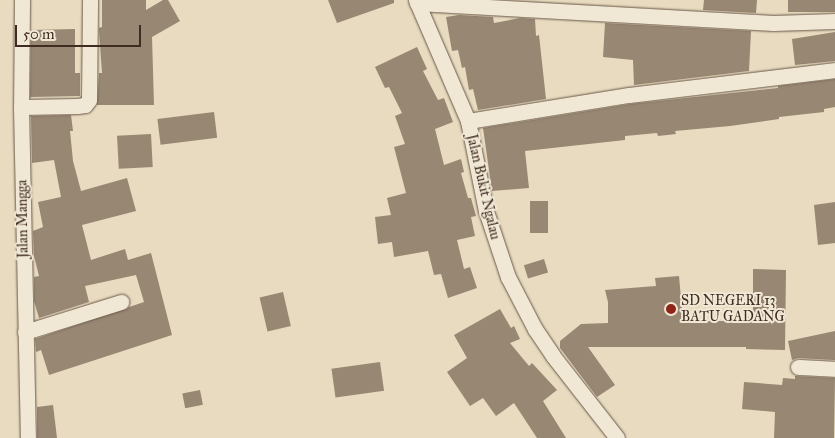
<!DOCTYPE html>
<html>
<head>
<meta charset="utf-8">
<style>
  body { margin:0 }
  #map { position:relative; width:835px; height:438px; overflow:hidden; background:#e8dbbf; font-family:"IM FELL Great Primer",serif }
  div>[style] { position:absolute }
  .building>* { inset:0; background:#978773; transform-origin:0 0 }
  .roads { filter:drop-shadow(0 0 1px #695748) drop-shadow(0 0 1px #695748) }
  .minor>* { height:15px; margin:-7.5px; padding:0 7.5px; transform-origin:7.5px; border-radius:7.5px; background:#f0e8d5 }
  .dots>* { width:14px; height:14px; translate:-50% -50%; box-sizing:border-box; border:2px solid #f0e8d5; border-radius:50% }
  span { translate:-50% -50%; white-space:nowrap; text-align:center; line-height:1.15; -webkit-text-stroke:4px #f0e8d5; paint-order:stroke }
  .street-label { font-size:14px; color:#3f2b21 }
  .poi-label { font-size:14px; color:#3f2b21 }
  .left { translate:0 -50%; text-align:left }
  .scale { position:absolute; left:15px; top:25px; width:126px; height:22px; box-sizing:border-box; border:2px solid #3f2b21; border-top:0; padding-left:6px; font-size:15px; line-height:18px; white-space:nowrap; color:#3f2b21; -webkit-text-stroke:4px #f0e8d5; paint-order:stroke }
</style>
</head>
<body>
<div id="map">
  <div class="building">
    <div style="clip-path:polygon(102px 0,146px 0,146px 10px,163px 0,168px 0,180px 21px,152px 37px,154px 105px,97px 105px,99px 73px,102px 73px,99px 30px,99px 28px,102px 27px)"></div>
    <div style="clip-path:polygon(328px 0,394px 0,394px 3px,337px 23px)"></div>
    <div style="clip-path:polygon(704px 0,757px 0,756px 13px,703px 10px)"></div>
    <div style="left:788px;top:0;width:47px;height:12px"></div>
    <div style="clip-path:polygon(459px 15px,493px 17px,494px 23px,520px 18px,535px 19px,536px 36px,539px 35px,546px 99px,478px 110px,473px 89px,469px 90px,465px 67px,462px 68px,458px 50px,452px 51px,446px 17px)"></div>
    <div style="clip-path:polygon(605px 23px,751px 31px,749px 71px,634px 85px,633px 60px,603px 57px)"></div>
    <div style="clip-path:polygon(75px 29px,75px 73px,80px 73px,80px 96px,30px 97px,31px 30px)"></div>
    <div style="clip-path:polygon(835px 32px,835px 61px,795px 65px,792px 39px)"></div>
    <div style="clip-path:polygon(417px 47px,427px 69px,423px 71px,438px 100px,444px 98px,453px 122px,435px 129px,444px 165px,461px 159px,464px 172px,461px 173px,468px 198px,471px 198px,476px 216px,471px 217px,475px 236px,457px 240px,464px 269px,470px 267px,477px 288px,448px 298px,441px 274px,434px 275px,428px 251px,394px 257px,392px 242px,378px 244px,375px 217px,391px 215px,387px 198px,406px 193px,394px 147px,405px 144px,395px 116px,402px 113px,389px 87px,385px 88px,375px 67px)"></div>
    <div style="clip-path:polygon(835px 79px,835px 107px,824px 109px,824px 112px,779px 117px,779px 119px,730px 126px,675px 131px,676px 134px,658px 136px,657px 133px,625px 136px,625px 140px,525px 151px,529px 188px,492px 191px,483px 128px,630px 104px,778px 88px,778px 86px)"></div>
    <div style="left:214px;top:112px;width:26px;height:57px;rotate:83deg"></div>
    <div style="clip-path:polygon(71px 115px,73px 131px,70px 131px,73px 161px,81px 191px,127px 178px,136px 211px,82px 225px,91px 260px,125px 249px,128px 260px,151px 253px,172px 335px,49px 375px,41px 350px,36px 352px,35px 339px,144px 302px,136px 275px,85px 286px,89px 302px,39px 318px,34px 301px,34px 277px,39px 276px,34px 256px,33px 231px,43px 227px,38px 202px,61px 197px,54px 160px,32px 163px,31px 116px)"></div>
    <div style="left:151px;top:134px;width:33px;height:34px;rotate:87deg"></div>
    <div style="left:530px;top:201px;width:18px;height:32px"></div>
    <div style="clip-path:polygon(835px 202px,835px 243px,818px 245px,814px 205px)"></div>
    <div style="left:544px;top:259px;width:14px;height:21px;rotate:73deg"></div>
    <div style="clip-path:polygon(753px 269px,786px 270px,785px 350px,746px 349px,746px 347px,588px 347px,615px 385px,597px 397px,560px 348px,560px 341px,581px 324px,608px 323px,608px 302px,605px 290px,656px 286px,655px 278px,679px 276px,683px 321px,746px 321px,746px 317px,753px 317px)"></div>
    <div style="left:283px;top:292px;width:35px;height:24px;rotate:77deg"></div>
    <div style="clip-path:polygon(500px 309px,511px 328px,514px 326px,520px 339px,510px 343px,529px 366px,532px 363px,557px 390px,543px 401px,566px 438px,537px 438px,514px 403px,496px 416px,483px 398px,470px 406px,447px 372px,467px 358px,454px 335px)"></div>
    <div style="clip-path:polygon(835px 331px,835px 360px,798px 358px,792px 360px,788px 341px)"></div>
    <div style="left:380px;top:362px;width:29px;height:49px;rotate:82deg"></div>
    <div style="clip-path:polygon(795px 376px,835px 378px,834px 438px,774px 438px,775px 412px,742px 409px,744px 382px,782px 385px,783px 378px,795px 379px)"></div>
    <div style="left:200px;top:390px;width:15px;height:18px;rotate:79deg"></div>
    <div style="clip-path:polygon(53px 405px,57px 438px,37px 438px,37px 407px)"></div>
  </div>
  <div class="roads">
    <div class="minor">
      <div style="left:22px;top:0;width:107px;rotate:90.5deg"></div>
      <div style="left:21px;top:107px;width:331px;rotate:88.8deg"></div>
      <div style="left:416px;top:0;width:132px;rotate:66.7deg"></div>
      <div style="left:468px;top:121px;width:92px;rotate:78.7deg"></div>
      <div style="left:486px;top:211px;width:70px;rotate:71.6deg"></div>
      <div style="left:508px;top:277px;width:59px;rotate:62.6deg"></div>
      <div style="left:535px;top:329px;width:32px;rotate:56deg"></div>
      <div style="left:553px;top:356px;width:104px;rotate:52deg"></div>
      <div style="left:417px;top:3px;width:357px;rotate:3.2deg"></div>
      <div style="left:773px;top:23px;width:62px;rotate:-1.8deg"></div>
      <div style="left:21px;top:107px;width:56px;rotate:-1deg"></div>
      <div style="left:77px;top:106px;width:8px;rotate:-7deg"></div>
      <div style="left:85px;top:105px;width:6px;rotate:-51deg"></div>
      <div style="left:89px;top:100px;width:100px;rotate:-89.4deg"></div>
      <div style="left:468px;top:121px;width:163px;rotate:-9.2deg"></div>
      <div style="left:629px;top:95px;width:208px;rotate:-6.9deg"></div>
      <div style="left:25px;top:332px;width:101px;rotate:-17.4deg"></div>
      <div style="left:798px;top:367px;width:37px;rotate:3deg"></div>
    </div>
  </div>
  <div class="dots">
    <div style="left:671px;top:309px;background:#8f2418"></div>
  </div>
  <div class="street-label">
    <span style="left:483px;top:187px;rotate:77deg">Jalan Bukit Ngalau</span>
    <span style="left:23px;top:219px;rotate:-91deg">Jalan Mangga</span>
  </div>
  <div class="poi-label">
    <span class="left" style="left:681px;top:309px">SD NEGERI 13<br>BATU GADANG</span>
  </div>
  <div class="scale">50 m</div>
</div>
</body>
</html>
